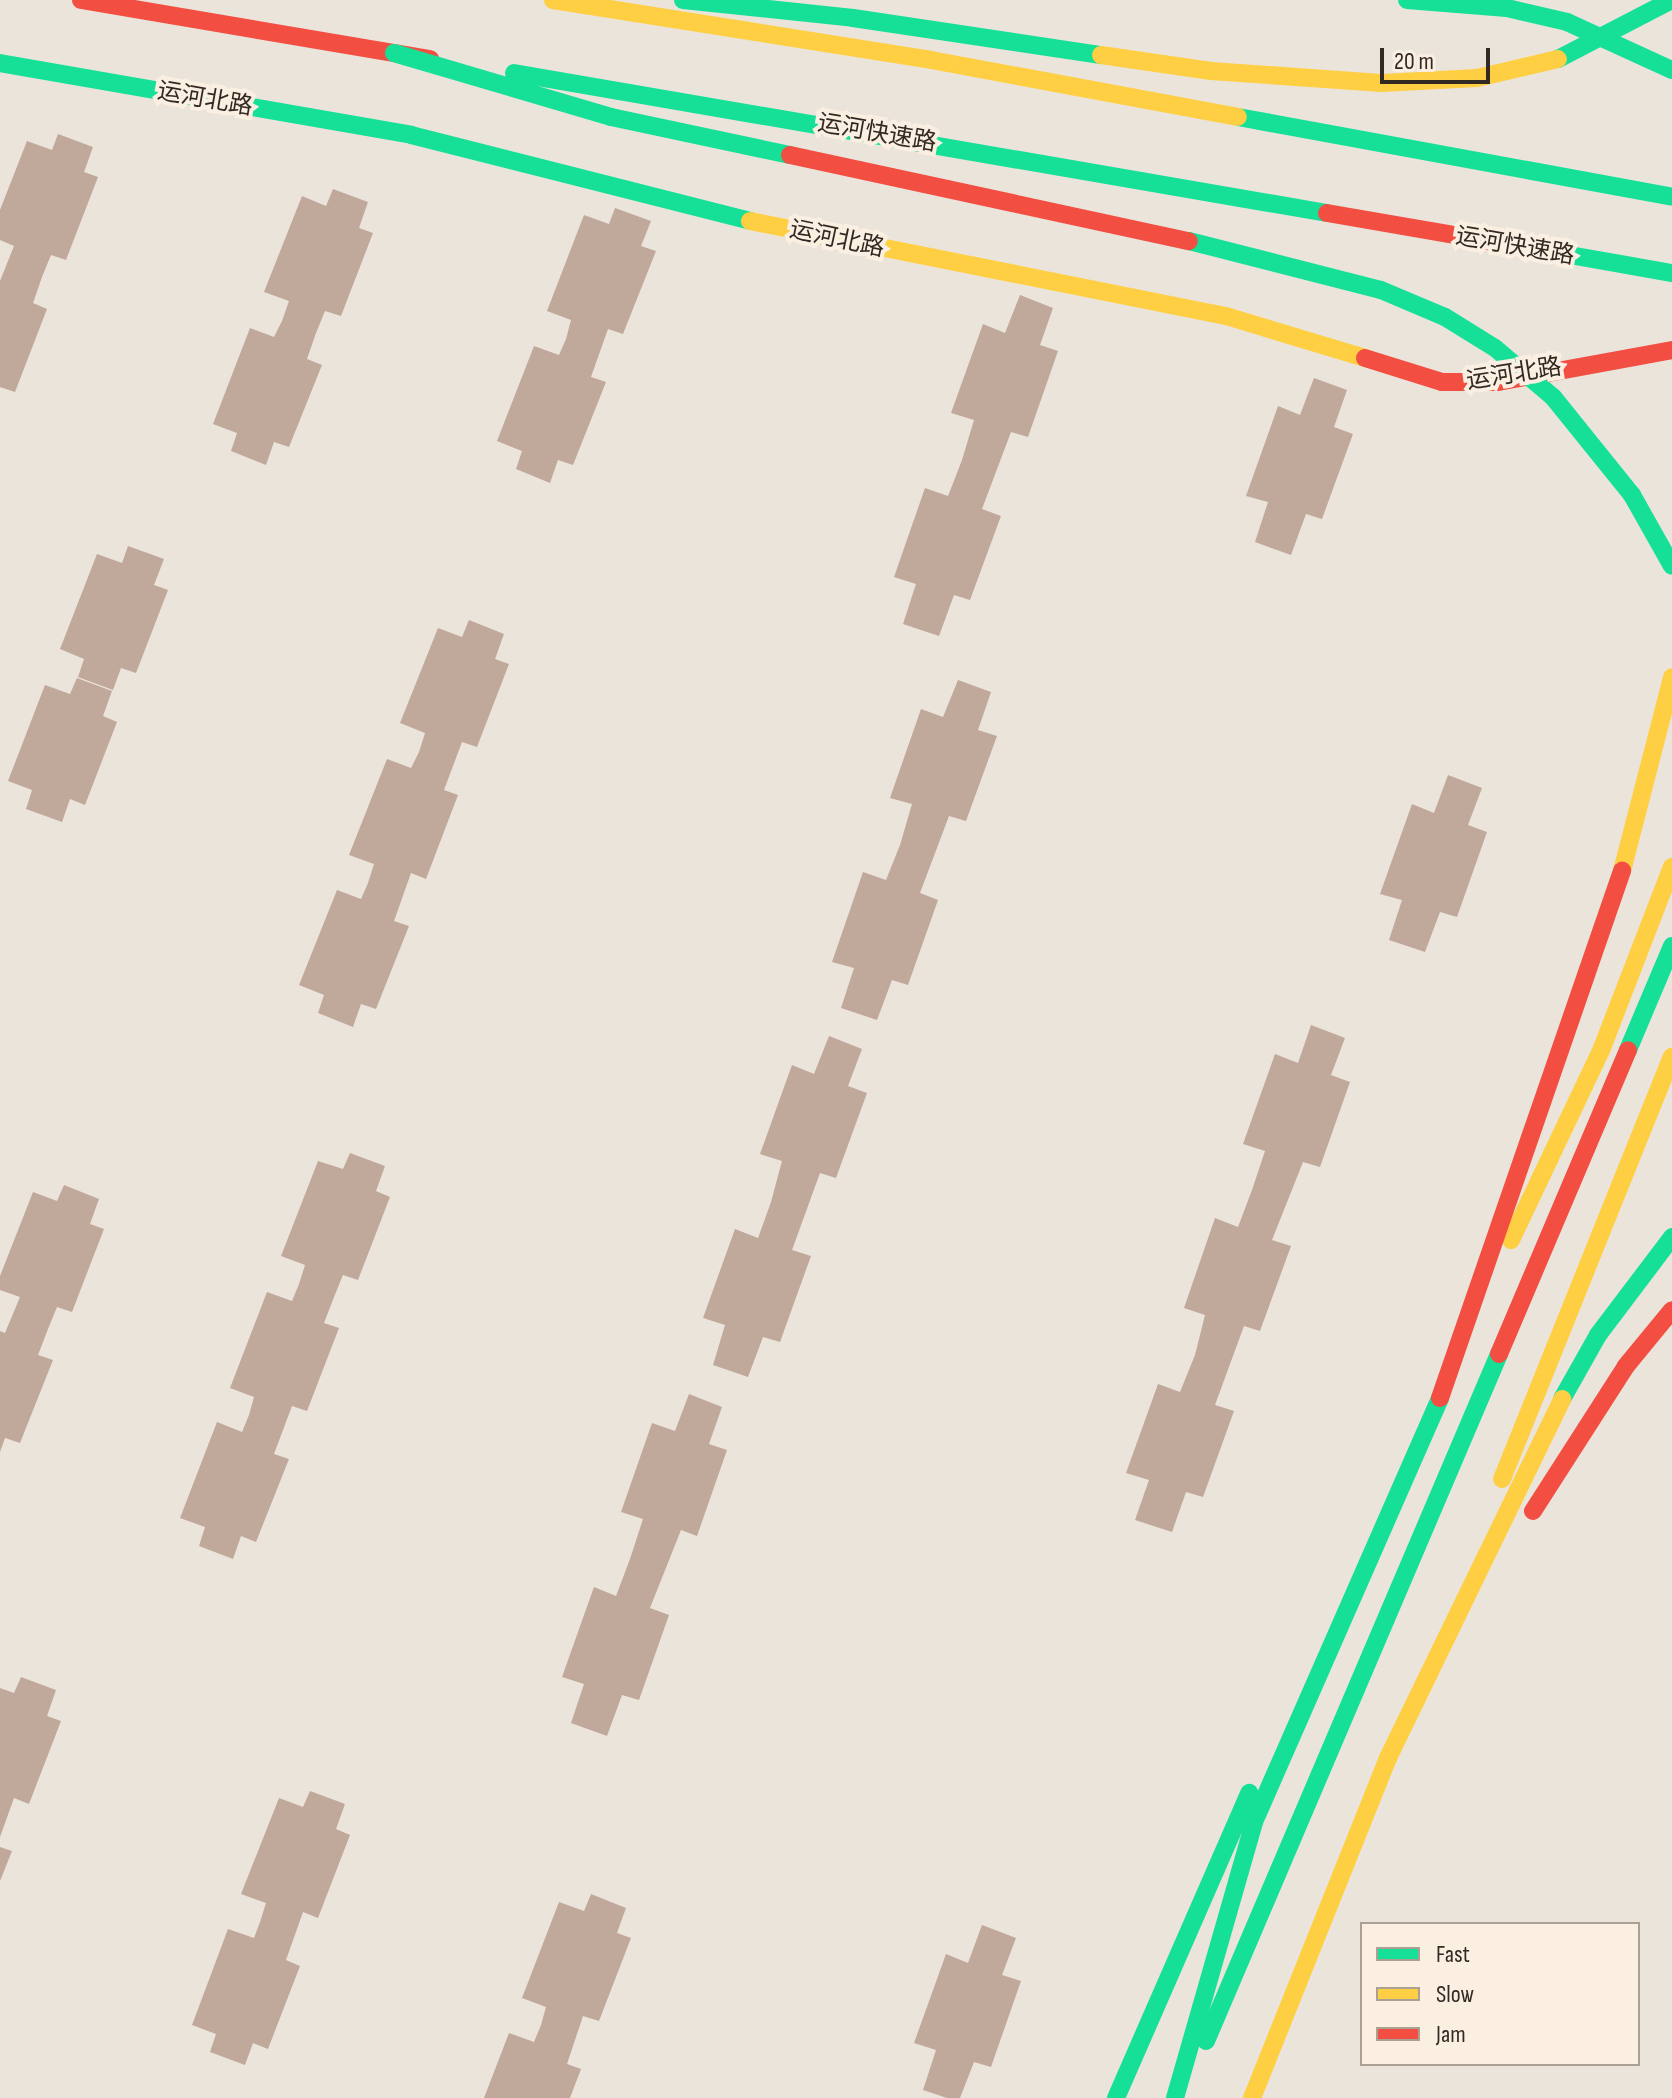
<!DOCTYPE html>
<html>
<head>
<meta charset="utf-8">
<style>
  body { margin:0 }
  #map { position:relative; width:1672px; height:2098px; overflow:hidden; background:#ebe4db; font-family:"Sofia Sans Condensed","Noto Sans SC",sans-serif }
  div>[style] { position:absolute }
  .building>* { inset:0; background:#c0a89b }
  .fast>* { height:18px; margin:-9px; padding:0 9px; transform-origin:9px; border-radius:9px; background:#16e098 }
  .slow>* { height:18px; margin:-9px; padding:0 9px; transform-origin:9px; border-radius:9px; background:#ffcf43 }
  .jam>* { height:18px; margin:-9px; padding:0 9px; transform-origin:9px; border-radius:9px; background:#f24e42 }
  .fast-bridge>* { height:18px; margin:-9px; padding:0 9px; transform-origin:9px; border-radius:9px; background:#16e098 }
  .slow-bridge>* { height:18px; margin:-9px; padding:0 9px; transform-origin:9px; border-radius:9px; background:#ffcf43 }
  .jam-bridge>* { height:18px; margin:-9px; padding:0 9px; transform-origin:9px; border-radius:9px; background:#f24e42 }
  span { translate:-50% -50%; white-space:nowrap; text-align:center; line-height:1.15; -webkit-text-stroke:8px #faefe0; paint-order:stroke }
  .street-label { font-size:24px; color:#332923 }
  .legend { position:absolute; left:1360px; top:1922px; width:280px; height:144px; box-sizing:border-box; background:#faefe0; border:2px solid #aaa094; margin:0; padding:10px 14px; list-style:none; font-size:24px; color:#332923 }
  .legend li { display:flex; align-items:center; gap:16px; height:40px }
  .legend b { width:40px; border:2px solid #aaa094 }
  .scale { position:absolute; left:1380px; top:48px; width:110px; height:36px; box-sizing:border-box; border:4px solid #332923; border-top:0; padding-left:10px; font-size:24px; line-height:28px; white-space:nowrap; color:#332923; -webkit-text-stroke:6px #faefe0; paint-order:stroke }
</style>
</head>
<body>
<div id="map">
  <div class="building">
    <div style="clip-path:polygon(58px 134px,93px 147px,84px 172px,98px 177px,66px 260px,51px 255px,42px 277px,33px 303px,47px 309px,15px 392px,0 387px,0 281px,14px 246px,0 240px,0 210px,27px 141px,52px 150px)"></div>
    <div style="clip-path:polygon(333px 189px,368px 202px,359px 228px,373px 233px,341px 316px,325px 311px,316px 333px,307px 359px,322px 365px,289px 447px,274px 442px,266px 465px,231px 451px,237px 433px,213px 424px,250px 328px,274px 337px,282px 321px,289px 301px,264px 292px,302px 196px,326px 206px)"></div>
    <div style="clip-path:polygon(615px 208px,651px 221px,641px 246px,656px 251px,623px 334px,608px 329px,591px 377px,606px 382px,573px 465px,558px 460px,550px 483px,516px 469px,522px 451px,497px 441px,534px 346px,559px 355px,566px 339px,571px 320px,547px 311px,584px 215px,609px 224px)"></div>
    <div style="clip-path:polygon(1020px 295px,1053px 308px,1040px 345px,1058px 351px,1028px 437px,1011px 432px,982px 509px,1001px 516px,970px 600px,954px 595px,939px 636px,903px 624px,916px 584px,894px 577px,925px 488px,948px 496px,962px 460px,974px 420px,951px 413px,983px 324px,1005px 333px)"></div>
    <div style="clip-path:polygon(1314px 378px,1347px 390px,1334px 427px,1353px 434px,1322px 519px,1306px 514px,1291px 555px,1255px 542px,1268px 502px,1246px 496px,1278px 406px,1300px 415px)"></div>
    <div style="clip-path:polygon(128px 546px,164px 559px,154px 585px,168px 590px,136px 673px,121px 668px,113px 690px,78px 677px,84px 659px,60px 649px,97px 554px,122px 563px)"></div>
    <div style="clip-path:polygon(469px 620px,504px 634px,495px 659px,509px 664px,477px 747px,462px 742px,444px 790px,458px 795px,426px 879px,411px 873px,394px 921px,409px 926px,376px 1009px,361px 1004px,353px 1027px,318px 1013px,324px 995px,299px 985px,337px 890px,361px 899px,368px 883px,374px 864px,349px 855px,387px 759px,411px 768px,419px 752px,425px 733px,400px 723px,438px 628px,462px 637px)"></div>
    <div style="clip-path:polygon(77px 678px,112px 691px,103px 716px,117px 722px,85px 805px,70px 799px,62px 822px,26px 809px,32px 790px,8px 781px,45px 685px,70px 694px)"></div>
    <div style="clip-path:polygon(958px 680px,991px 692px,978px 730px,997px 736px,966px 821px,949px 816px,920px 893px,938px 900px,908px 985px,892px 980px,877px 1020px,841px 1008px,854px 968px,832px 962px,863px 872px,886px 880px,900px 845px,912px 804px,890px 798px,921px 709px,943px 717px)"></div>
    <div style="clip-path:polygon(1448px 775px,1482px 788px,1468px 825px,1487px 832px,1457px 917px,1440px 912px,1425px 952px,1389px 940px,1402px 900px,1380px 894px,1412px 804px,1434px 813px)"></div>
    <div style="clip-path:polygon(1311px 1025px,1345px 1038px,1331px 1075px,1350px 1082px,1320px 1167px,1303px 1162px,1272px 1240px,1291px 1246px,1260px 1331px,1244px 1326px,1215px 1405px,1234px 1411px,1203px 1497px,1186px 1492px,1172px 1532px,1135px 1520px,1149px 1480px,1126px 1473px,1158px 1384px,1180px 1392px,1195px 1355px,1205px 1315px,1184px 1308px,1215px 1218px,1238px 1227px,1252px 1190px,1265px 1151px,1243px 1144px,1275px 1054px,1298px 1063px)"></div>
    <div style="clip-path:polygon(829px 1036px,862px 1049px,848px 1086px,867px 1093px,836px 1178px,820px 1173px,792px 1250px,811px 1256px,780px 1342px,763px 1337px,748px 1377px,713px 1365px,725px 1325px,703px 1318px,735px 1229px,758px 1238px,771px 1202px,782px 1161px,760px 1154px,792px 1065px,814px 1074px)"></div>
    <div style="clip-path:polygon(350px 1153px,385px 1166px,376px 1191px,390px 1197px,358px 1280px,343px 1275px,334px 1297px,324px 1323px,339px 1328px,307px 1411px,292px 1406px,274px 1454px,289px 1459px,256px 1542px,241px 1536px,233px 1559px,199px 1546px,205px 1527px,180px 1518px,217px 1422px,242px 1432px,249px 1415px,254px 1397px,230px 1388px,267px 1292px,292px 1301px,299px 1284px,305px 1265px,281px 1256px,318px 1161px,343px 1169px)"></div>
    <div style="clip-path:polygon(64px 1185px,99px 1199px,90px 1224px,104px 1229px,72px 1312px,57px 1307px,48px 1329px,38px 1355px,53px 1360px,20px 1443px,5px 1438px,0 1452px,0 1331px,5px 1333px,20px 1297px,0 1290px,0 1276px,33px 1192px,57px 1201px)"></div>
    <div style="clip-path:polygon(689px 1394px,722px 1407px,709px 1444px,727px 1450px,697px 1536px,681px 1530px,650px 1608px,669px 1615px,639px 1700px,622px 1695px,607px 1736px,571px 1723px,584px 1684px,562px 1677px,594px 1587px,616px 1596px,630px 1559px,643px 1519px,621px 1512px,652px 1423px,675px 1431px)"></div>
    <div style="clip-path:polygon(21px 1677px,56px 1690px,47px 1716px,61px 1721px,29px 1804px,14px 1798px,0 1837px,0 1688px,14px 1693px)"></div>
    <div style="clip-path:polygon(310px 1791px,345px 1804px,336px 1829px,350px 1835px,318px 1918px,303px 1912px,286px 1960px,300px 1966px,268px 2049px,253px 2043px,245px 2065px,210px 2052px,216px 2034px,192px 2025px,228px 1929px,254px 1938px,260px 1922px,266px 1903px,241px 1894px,279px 1798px,303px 1807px)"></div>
    <div style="clip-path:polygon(0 1847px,12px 1851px,0 1881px)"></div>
    <div style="clip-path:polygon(591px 1894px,626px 1908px,617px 1933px,631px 1938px,599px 2021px,583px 2016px,567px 2064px,581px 2069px,570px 2098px,484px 2098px,509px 2033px,534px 2042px,541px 2025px,546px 2007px,522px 1998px,559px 1902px,584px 1911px)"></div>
    <div style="clip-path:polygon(982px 1925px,1016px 1938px,1002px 1975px,1021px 1981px,991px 2067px,974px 2062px,960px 2098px,947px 2098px,923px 2090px,936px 2050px,914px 2043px,946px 1954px,968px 1963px)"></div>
  </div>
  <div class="fast">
    <div style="left:1407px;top:0;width:100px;rotate:4.6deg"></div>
    <div style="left:1507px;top:8px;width:62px;rotate:13.1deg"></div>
    <div style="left:1567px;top:22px;width:115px;rotate:24.6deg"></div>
    <div style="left:0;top:63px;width:417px;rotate:9.9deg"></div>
    <div style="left:411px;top:135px;width:350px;rotate:14.2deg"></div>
    <div style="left:514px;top:73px;width:825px;rotate:9.77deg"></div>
    <div style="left:1238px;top:117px;width:441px;rotate:10.4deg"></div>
    <div style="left:1564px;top:254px;width:110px;rotate:10deg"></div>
    <div style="left:1628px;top:1050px;width:113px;rotate:-67.1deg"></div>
    <div style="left:1206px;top:2041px;width:747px;rotate:-66.9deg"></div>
    <div style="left:1116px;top:2098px;width:333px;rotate:-66.4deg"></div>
  </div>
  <div class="slow">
    <div style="left:553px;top:0;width:383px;rotate:9deg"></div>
    <div style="left:931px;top:60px;width:312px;rotate:10.5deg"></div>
    <div style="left:750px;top:221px;width:485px;rotate:11.3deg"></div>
    <div style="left:1226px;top:316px;width:145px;rotate:16.8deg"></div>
    <div style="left:1622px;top:871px;width:200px;rotate:-75.5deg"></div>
    <div style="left:1511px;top:1240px;width:212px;rotate:-64.6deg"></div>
    <div style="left:1602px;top:1048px;width:194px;rotate:-68.9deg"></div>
    <div style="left:1502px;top:1479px;width:455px;rotate:-68.1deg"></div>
    <div style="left:1252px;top:2098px;width:366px;rotate:-68.2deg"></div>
  </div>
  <div class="jam">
    <div style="left:81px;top:0;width:354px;rotate:9.6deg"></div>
    <div style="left:1327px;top:213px;width:241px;rotate:9.8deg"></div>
    <div style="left:1365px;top:358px;width:81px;rotate:17.3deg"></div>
    <div style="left:1442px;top:382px;width:56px"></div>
    <div style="left:1498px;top:382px;width:177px;rotate:-10.4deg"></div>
    <div style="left:1499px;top:1354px;width:330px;rotate:-67deg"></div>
  </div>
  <div class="fast-bridge">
    <div style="left:683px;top:0;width:171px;rotate:6deg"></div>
    <div style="left:853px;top:18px;width:251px;rotate:8.5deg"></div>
    <div style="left:394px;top:53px;width:226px;rotate:16.4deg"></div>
    <div style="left:611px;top:117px;width:183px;rotate:12deg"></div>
    <div style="left:1558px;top:59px;width:128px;rotate:-27.4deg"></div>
    <div style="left:1189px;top:241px;width:198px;rotate:14.3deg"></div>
    <div style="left:1381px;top:290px;width:69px;rotate:22.9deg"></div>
    <div style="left:1445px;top:317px;width:59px;rotate:31.8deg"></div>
    <div style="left:1495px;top:348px;width:76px;rotate:40.2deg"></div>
    <div style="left:1553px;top:397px;width:126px;rotate:51.1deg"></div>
    <div style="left:1632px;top:495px;width:81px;rotate:60.6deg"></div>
    <div style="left:1562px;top:1399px;width:73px;rotate:-60.6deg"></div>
    <div style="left:1598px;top:1335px;width:123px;rotate:-52.9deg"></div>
    <div style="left:1175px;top:2098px;width:287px;rotate:-74deg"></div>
    <div style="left:1254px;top:1822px;width:463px;rotate:-66.3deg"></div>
  </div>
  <div class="slow-bridge">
    <div style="left:1101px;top:55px;width:111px;rotate:8.3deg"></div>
    <div style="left:1211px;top:71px;width:171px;rotate:4deg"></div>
    <div style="left:1382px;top:83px;width:95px;rotate:-3deg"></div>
    <div style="left:1477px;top:78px;width:83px;rotate:-13.2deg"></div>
    <div style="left:1388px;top:1758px;width:399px;rotate:-64.1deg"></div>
  </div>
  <div class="jam-bridge">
    <div style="left:790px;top:155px;width:408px;rotate:12.2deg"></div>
    <div style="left:1440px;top:1398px;width:558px;rotate:-70.95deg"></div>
    <div style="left:1533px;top:1511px;width:172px;rotate:-57.3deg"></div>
    <div style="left:1626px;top:1366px;width:72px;rotate:-50.6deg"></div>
  </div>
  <div class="street-label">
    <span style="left:205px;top:99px;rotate:10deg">运河北路</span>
    <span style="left:877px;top:133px;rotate:10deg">运河快速路</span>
    <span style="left:837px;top:239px;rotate:12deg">运河北路</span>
    <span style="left:1515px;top:246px;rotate:10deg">运河快速路</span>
    <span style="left:1514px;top:374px;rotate:-9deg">运河北路</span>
  </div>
  <ul class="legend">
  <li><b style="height:10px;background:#16e098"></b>Fast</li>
  <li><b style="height:10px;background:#ffcf43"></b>Slow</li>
  <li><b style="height:10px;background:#f24e42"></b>Jam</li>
  </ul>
  <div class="scale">20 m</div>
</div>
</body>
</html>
